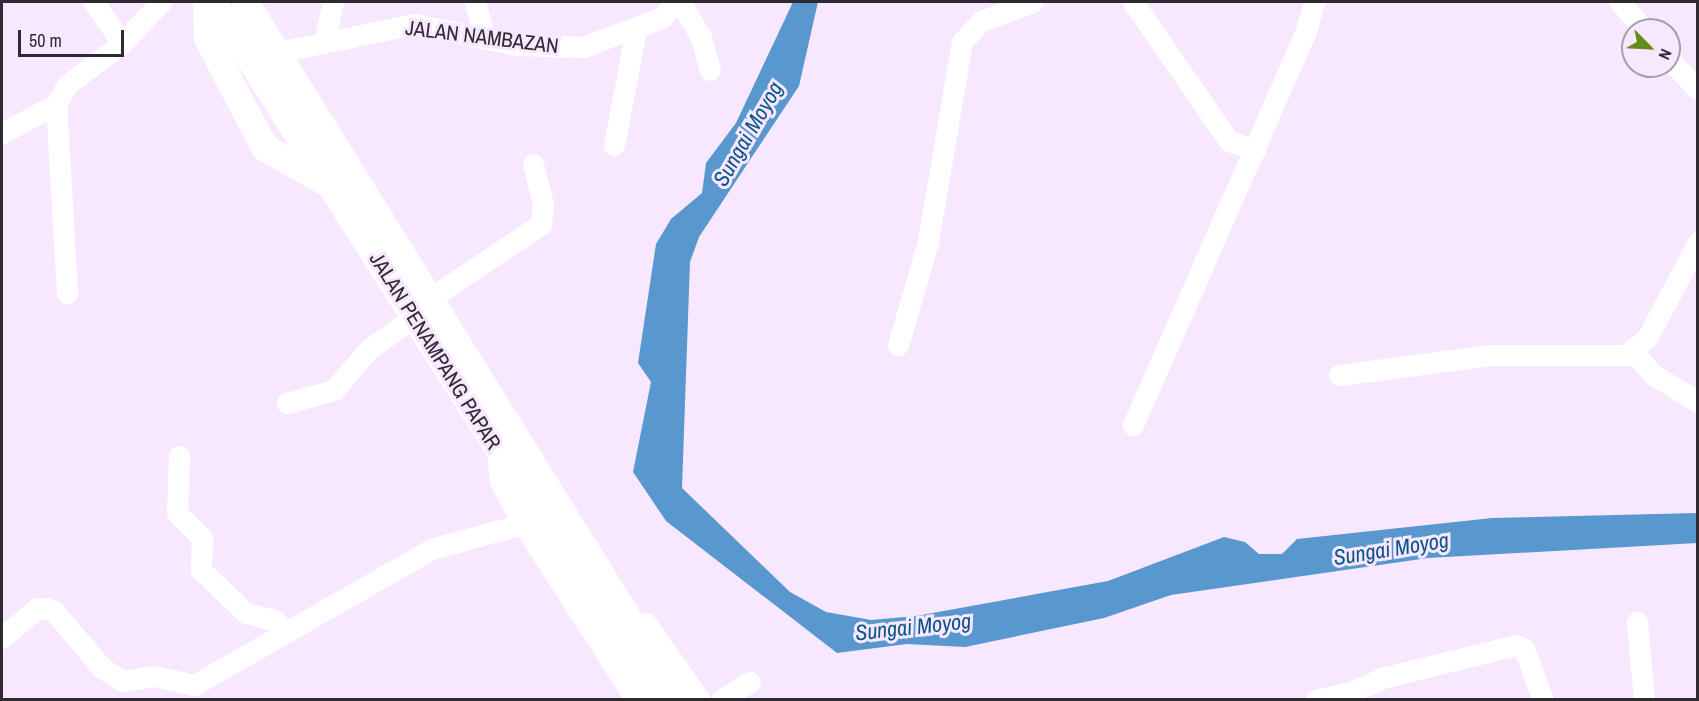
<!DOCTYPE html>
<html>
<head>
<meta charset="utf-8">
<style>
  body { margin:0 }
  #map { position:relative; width:1699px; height:701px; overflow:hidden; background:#f8e8ff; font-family:"Archivo Narrow",sans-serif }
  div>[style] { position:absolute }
  .water>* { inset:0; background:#5898cf }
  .minor>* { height:21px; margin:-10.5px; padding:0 10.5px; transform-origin:10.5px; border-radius:10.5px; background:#fff }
  .major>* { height:27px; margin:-13.5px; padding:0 13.5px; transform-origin:13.5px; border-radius:13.5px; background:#fff }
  span { translate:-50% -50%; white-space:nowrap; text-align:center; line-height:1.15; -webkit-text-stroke:6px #f8e8ff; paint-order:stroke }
  .street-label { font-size:21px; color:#2f2932 }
  .water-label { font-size:22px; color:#095588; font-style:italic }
  .frame { position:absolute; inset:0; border:3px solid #2f2932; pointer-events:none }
  .north { position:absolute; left:1621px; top:18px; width:60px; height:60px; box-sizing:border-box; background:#f8e8ff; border:2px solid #a89cad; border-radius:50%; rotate:114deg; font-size:16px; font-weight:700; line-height:24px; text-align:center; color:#2f2932 }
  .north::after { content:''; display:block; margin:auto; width:21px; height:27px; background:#648c19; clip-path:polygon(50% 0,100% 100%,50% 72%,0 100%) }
  .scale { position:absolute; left:18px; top:30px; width:106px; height:27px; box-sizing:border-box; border:3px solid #2f2932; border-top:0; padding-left:8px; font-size:18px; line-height:21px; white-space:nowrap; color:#2f2932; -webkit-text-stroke:4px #f8e8ff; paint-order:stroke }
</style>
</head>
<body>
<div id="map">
  <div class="water">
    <div style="clip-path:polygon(793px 2px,818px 2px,799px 86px,699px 237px,690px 262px,682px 488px,790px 592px,826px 612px,871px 620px,916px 616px,1108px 581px,1224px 537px,1245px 542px,1259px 554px,1282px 554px,1297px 539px,1492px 518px,1697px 513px,1697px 543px,1428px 558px,1171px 595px,1104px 618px,965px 647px,907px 644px,837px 653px,666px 521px,633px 472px,651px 382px,638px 363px,656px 244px,671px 219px,702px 193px,706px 163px,736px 123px)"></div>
  </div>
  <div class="minor">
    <div style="left:94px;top:2px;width:50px;rotate:55.7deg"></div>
    <div style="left:475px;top:2px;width:35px;rotate:75deg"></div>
    <div style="left:680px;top:2px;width:41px;rotate:59deg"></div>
    <div style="left:701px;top:37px;width:34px;rotate:75deg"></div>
    <div style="left:1133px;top:2px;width:169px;rotate:55.4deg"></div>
    <div style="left:1229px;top:141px;width:28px;rotate:19deg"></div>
    <div style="left:1620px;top:2px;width:37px;rotate:49deg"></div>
    <div style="left:325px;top:39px;width:38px;rotate:-78deg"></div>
    <div style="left:279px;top:52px;width:138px;rotate:-11.7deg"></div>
    <div style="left:414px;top:24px;width:105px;rotate:11.5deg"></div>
    <div style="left:517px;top:45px;width:66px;rotate:1.7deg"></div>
    <div style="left:583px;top:47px;width:85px;rotate:-20.6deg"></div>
    <div style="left:663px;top:17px;width:19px;rotate:-54deg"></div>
    <div style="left:1669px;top:59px;width:42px;rotate:46.9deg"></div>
    <div style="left:2px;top:133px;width:61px;rotate:-28.2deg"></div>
    <div style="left:614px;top:145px;width:117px;rotate:-79.2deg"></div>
    <div style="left:67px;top:293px;width:189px;rotate:-93.3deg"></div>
    <div style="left:56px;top:104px;width:22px;rotate:-60deg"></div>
    <div style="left:67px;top:85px;width:69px;rotate:-37.4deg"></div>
    <div style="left:122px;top:43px;width:57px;rotate:-46.4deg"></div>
    <div style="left:438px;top:293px;width:124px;rotate:-33.8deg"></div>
    <div style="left:541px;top:224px;width:20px;rotate:-84deg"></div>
    <div style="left:543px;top:204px;width:41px;rotate:-104deg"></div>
    <div style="left:898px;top:345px;width:107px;rotate:-73.8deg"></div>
    <div style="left:928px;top:242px;width:203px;rotate:-80.4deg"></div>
    <div style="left:962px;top:42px;width:28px;rotate:-48deg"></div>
    <div style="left:981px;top:21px;width:55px;rotate:-20.1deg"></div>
    <div style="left:1633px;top:352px;width:31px;rotate:48deg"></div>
    <div style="left:1654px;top:375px;width:52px;rotate:31.5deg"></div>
    <div style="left:1339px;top:375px;width:153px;rotate:-7.5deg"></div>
    <div style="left:1491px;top:355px;width:135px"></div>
    <div style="left:1626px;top:355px;width:27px;rotate:-39deg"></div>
    <div style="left:1647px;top:338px;width:109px;rotate:-62deg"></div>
    <div style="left:287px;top:403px;width:49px;rotate:-15.5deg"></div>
    <div style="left:334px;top:390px;width:52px;rotate:-49.6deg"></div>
    <div style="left:368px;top:350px;width:54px;rotate:-36deg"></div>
    <div style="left:1133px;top:425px;width:427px;rotate:-66.3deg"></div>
    <div style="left:1305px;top:34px;width:33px;rotate:-74deg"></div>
    <div style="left:497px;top:449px;width:32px;rotate:85deg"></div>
    <div style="left:500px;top:481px;width:49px;rotate:61.9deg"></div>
    <div style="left:523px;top:524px;width:209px;rotate:57.3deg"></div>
    <div style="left:179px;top:456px;width:57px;rotate:92deg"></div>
    <div style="left:177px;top:513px;width:35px;rotate:45deg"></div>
    <div style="left:202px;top:538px;width:32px;rotate:92deg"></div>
    <div style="left:201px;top:570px;width:62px;rotate:43.7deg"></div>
    <div style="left:246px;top:613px;width:29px;rotate:14deg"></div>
    <div style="left:274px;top:620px;width:18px;rotate:45deg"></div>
    <div style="left:1637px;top:622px;width:78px;rotate:84.9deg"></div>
    <div style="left:646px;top:623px;width:94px;rotate:55deg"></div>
    <div style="left:2px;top:638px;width:45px;rotate:-40.5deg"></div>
    <div style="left:36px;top:609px;width:10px;rotate:-6deg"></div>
    <div style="left:46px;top:608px;width:9px;rotate:21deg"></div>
    <div style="left:54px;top:611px;width:75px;rotate:49.9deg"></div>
    <div style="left:102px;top:668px;width:25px;rotate:32deg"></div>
    <div style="left:123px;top:681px;width:31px;rotate:-9deg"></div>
    <div style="left:154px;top:676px;width:41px;rotate:12.7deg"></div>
    <div style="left:194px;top:685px;width:273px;rotate:-29.8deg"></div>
    <div style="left:431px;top:549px;width:95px;rotate:-15.2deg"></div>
    <div style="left:721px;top:700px;width:34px;rotate:-32deg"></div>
    <div style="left:1316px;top:700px;width:36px;rotate:-13deg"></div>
    <div style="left:1353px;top:700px;width:8px;rotate:-104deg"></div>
    <div style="left:1351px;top:692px;width:34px;rotate:-24deg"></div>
    <div style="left:1382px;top:678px;width:138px;rotate:-13.8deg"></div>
    <div style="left:1516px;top:645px;width:9px;rotate:27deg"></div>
    <div style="left:1524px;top:649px;width:54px;rotate:69.6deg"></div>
  </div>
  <div class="major">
    <div style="left:206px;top:2px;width:36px;rotate:88deg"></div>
    <div style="left:207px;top:38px;width:123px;rotate:62.4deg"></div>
    <div style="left:264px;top:147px;width:77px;rotate:29.6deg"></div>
    <div style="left:213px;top:2px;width:828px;rotate:57.42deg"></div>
    <div style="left:245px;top:2px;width:769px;rotate:58.13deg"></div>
    <div style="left:651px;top:655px;width:56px;rotate:52.9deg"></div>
  </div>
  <div class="street-label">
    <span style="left:482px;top:37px;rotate:7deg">JALAN NAMBAZAN</span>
    <span style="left:435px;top:351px;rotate:58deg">JALAN PENAMPANG PAPAR</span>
  </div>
  <div class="water-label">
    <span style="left:748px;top:134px;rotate:-60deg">Sungai Moyog</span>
    <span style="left:1391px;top:549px;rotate:-9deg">Sungai Moyog</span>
    <span style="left:913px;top:627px;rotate:-6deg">Sungai Moyog</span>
  </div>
  <div class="frame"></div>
  <div class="north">N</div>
  <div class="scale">50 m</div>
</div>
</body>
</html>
